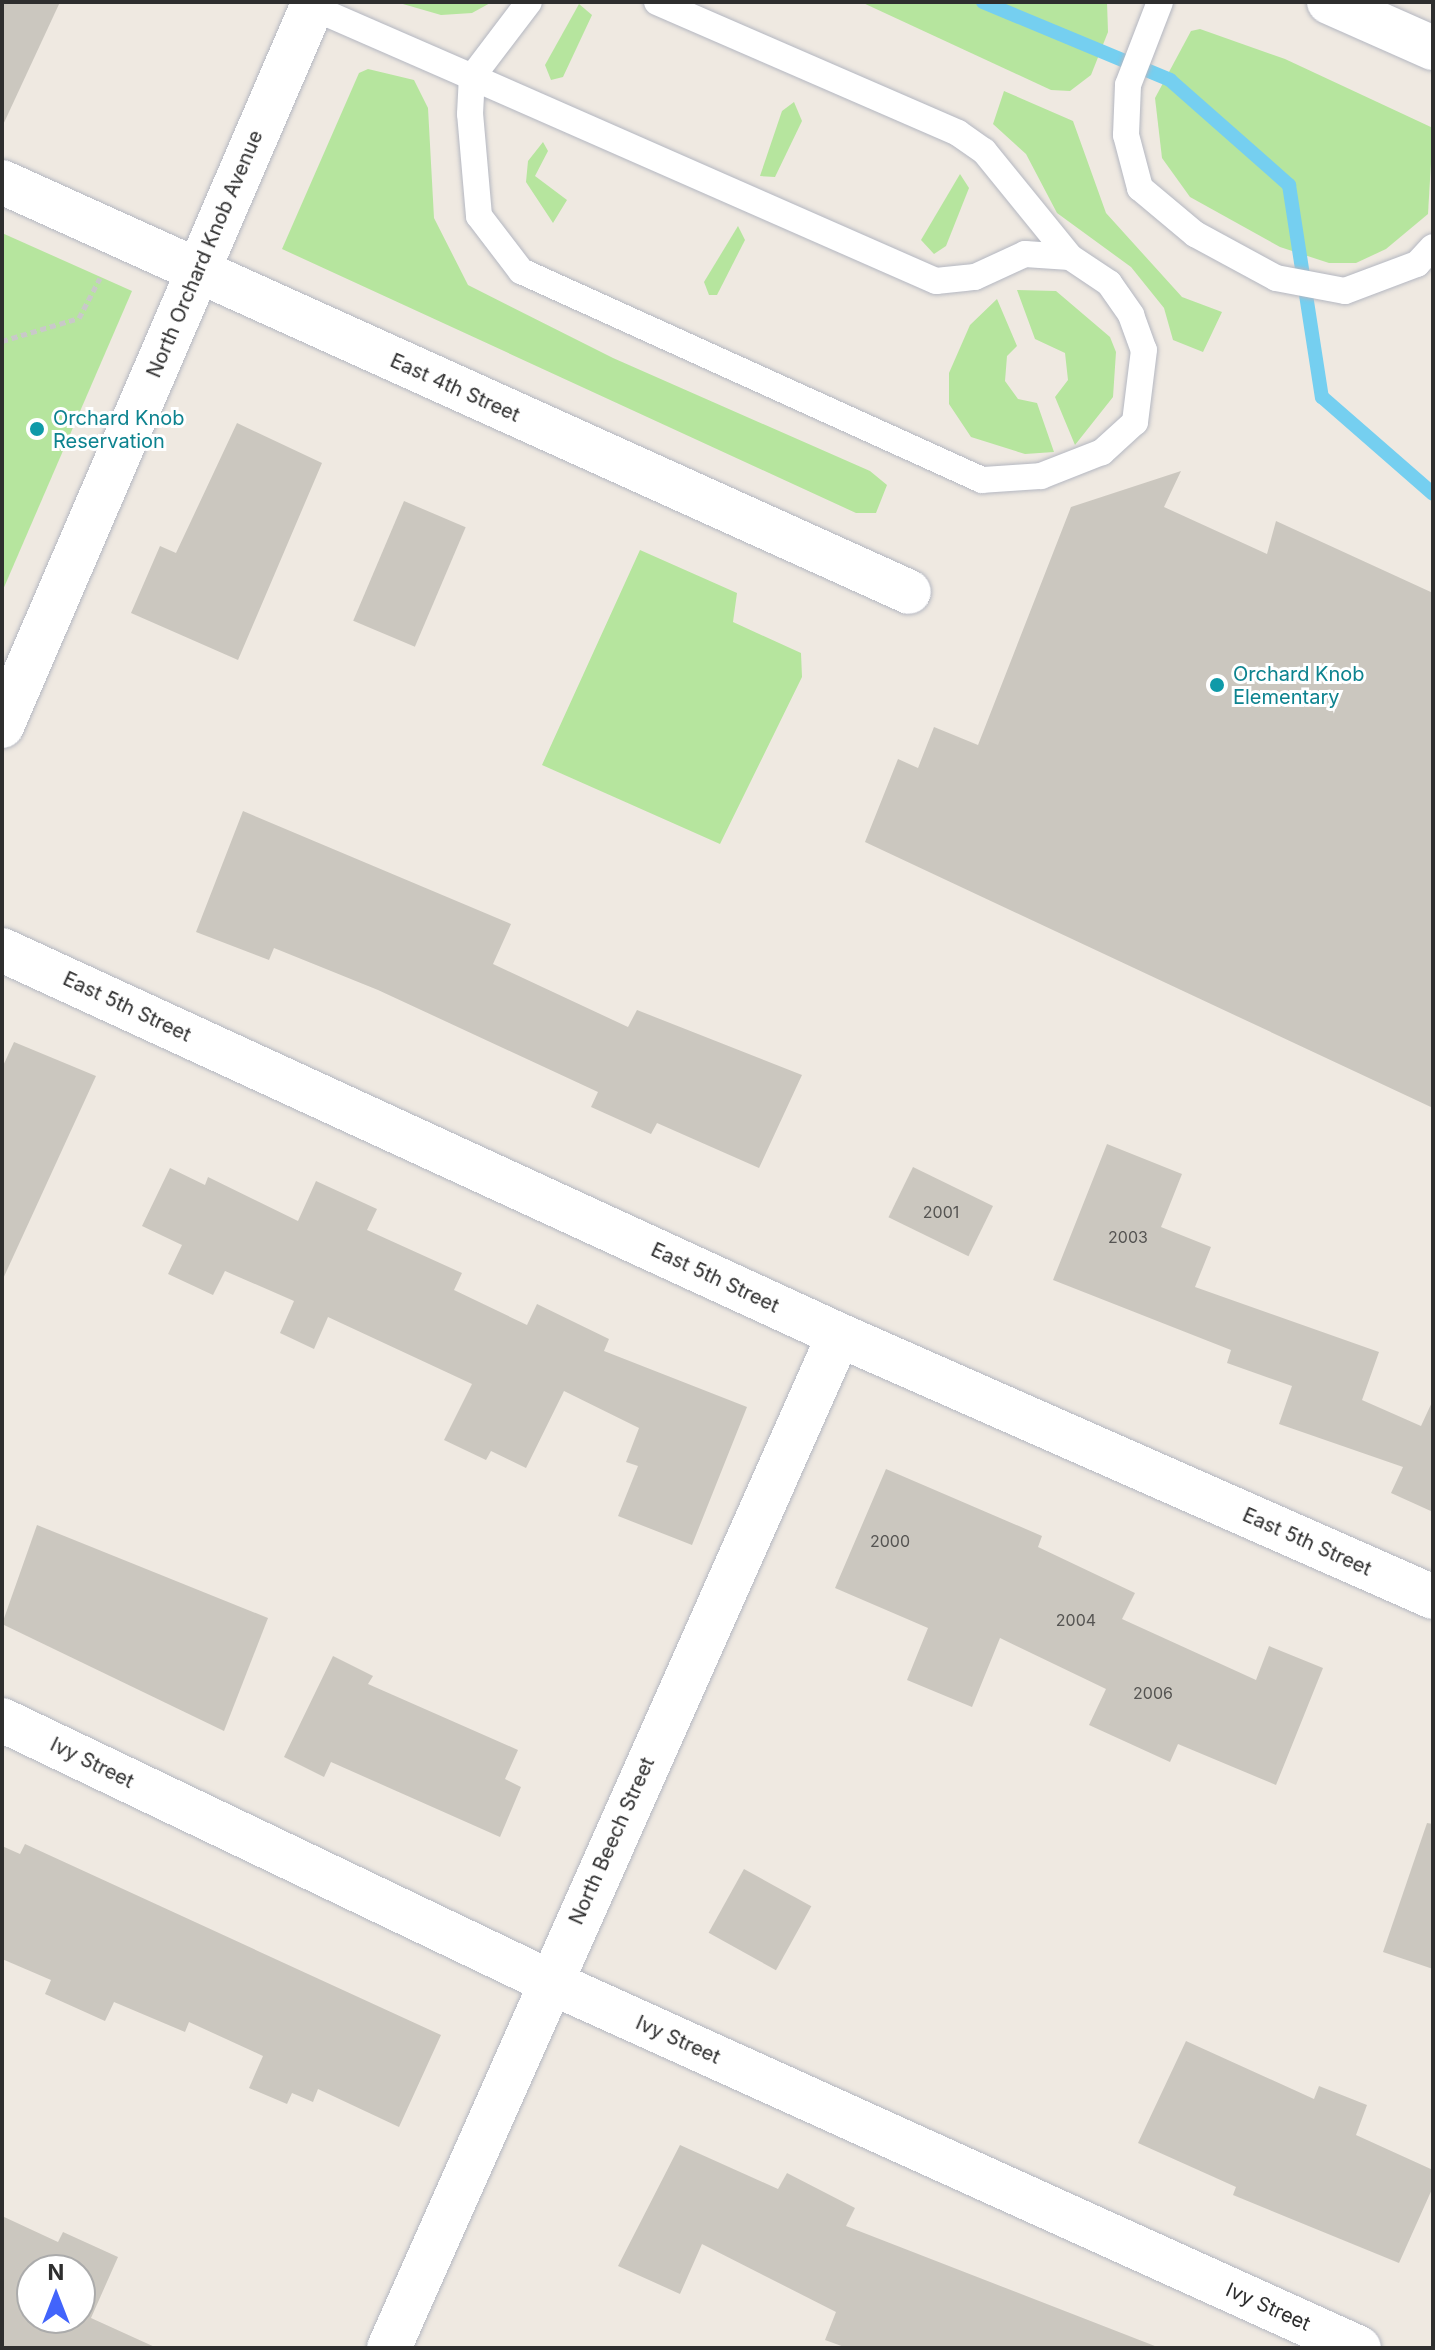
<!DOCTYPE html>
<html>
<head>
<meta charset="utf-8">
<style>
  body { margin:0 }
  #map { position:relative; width:1435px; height:2350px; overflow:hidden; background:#efe9e1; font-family:Inter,sans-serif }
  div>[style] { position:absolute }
  .green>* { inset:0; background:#b6e59e }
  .stream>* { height:14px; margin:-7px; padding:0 7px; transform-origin:7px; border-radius:7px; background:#75cff0 }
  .building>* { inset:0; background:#cbc7bf; transform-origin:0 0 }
  .path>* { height:5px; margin-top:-2.5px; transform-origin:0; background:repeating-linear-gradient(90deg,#c9c9c9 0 6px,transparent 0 10px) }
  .roads { filter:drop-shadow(0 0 2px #b4b7c1) drop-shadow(0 0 2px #b4b7c1) }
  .lane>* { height:26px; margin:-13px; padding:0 13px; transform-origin:13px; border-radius:13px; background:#fff }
  .street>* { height:44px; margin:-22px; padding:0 22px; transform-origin:22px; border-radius:22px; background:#fff }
  .secondary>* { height:44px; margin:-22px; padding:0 22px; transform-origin:22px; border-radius:22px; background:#fff }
  .dots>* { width:22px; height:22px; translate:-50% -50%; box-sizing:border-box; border:4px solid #fff; border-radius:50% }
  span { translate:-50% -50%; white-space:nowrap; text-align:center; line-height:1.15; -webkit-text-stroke:6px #fff; paint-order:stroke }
  .number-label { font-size:16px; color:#555452 }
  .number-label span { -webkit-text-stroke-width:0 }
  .street-label { font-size:20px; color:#2e2e2e }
  .culture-label { font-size:20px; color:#0d838f }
  .left { translate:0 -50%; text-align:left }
  .frame { position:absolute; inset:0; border:4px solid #2e2e2e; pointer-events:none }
  .north { position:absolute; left:16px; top:2254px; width:80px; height:80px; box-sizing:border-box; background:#fff; border:2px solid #ababab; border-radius:50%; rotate:0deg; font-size:22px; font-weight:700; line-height:32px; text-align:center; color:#2e2e2e }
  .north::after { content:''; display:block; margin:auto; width:28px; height:36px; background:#4264fb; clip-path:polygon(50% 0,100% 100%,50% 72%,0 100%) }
</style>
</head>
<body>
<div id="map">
  <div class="green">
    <div style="clip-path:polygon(396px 2px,492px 2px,472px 13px,441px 15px)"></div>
    <div style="clip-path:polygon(861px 2px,1107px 2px,1108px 32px,1091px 75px,1070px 91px,1051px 90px)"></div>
    <div style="clip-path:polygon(579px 4px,592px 15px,563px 77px,551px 80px,545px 65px)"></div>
    <div style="clip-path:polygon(1200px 29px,1285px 59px,1433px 128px,1428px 214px,1386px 249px,1356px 263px,1329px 263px,1280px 247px,1190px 197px,1162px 158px,1155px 98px,1191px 31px)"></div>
    <div style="clip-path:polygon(368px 69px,414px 80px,428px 108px,434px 218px,468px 285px,613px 358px,870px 471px,887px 485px,876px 513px,856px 513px,282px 249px,359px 73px)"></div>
    <div style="clip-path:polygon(1004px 91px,1073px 121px,1106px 213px,1182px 297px,1222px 312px,1203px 352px,1173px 340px,1164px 308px,1131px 267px,1057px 213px,1026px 154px,993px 124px)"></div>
    <div style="clip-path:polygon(794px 102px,802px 121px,775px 177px,760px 176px,782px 111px)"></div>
    <div style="clip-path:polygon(543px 142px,548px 151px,535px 176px,567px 200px,553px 223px,526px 182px,528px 161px)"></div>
    <div style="clip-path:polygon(960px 174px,969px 188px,946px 246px,934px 254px,921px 240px)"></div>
    <div style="clip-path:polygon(738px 226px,745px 240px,717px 295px,709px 295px,704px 282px)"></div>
    <div style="clip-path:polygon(2px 233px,132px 291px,2px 592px)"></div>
    <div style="clip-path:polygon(1017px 290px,1056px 291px,1110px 337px,1116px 352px,1113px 397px,1075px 445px,1055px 397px,1068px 380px,1065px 353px,1035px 339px)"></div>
    <div style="clip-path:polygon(997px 299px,1017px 346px,1007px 356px,1005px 381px,1018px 399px,1037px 403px,1054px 452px,1025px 454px,971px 437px,949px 404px,949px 373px,970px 325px)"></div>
    <div style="clip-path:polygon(640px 550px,737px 593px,733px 622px,801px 653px,802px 677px,720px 844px,542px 765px)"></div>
  </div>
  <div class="stream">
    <div style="left:983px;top:2px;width:203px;rotate:22.6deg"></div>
    <div style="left:1170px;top:80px;width:159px;rotate:41.4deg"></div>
    <div style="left:1289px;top:185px;width:215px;rotate:81.2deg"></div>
    <div style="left:1322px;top:397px;width:147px;rotate:41.1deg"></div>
  </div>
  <div class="building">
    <div style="clip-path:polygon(2px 2px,60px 2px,2px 127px)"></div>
    <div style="clip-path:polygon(237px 423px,322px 463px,238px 660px,131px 613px,160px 546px,176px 553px)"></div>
    <div style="clip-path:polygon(1181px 471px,1164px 507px,1267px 554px,1276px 521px,1433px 593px,1433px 1108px,865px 842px,898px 759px,918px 768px,934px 727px,978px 745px,1071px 507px)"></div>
    <div style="left:404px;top:501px;width:67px;height:130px;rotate:23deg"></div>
    <div style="clip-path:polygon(243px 811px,511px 924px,493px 964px,628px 1027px,637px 1010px,802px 1075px,759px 1168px,657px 1123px,651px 1134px,591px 1107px,598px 1092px,378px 990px,274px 948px,269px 960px,196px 932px)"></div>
    <div style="clip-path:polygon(14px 1042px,96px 1076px,2px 1281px,2px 1068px)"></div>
    <div style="clip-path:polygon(1107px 1144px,1182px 1174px,1161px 1227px,1211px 1247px,1195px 1287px,1379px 1352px,1362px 1400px,1421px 1426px,1433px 1400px,1433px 1512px,1391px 1493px,1403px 1467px,1279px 1424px,1292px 1386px,1227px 1363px,1231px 1350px,1053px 1280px)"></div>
    <div style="left:913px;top:1167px;width:89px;height:56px;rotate:26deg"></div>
    <div style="clip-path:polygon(170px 1168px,205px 1185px,208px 1177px,298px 1221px,316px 1181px,377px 1209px,367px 1230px,462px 1273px,454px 1290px,527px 1325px,537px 1304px,609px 1339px,604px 1351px,747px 1407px,692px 1545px,618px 1516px,638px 1466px,626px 1462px,639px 1428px,564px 1391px,526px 1468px,491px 1451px,486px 1460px,444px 1440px,472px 1384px,328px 1317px,314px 1349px,280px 1333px,294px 1301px,225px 1271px,213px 1295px,168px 1274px,182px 1245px,142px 1226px)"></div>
    <div style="clip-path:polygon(886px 1469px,1042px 1536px,1038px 1547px,1135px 1593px,1122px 1619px,1256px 1680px,1269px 1646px,1323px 1668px,1276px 1785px,1178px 1744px,1170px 1762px,1089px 1725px,1106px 1689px,1000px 1638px,972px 1707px,907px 1680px,928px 1628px,835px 1588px)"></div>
    <div style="clip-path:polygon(37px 1525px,268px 1618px,224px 1731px,2px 1624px)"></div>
    <div style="clip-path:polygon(333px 1656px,373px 1676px,368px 1684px,518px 1750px,505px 1779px,521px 1787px,500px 1837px,331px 1762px,324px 1777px,284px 1757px)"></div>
    <div style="clip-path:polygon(1427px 1823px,1433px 1824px,1433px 1969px,1383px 1952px)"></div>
    <div style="clip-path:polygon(25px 1844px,441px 2035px,399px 2127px,318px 2089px,313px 2102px,292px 2093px,287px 2104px,249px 2088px,263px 2056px,189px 2022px,185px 2032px,114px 2002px,105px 2021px,45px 1994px,51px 1980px,2px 1959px,2px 1846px,20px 1854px)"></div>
    <div style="left:744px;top:1869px;width:77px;height:73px;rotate:29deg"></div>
    <div style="clip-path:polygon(1186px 2041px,1314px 2099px,1319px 2086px,1367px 2105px,1356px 2135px,1433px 2170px,1433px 2187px,1399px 2263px,1233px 2195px,1236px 2187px,1138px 2143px)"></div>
    <div style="clip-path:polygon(680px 2145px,778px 2189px,787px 2173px,855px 2208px,846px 2226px,1160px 2348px,847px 2348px,825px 2340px,836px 2312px,702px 2244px,680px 2294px,618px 2266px)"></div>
    <div style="clip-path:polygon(evenodd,2px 2216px,58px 2242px,63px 2232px,118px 2257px,91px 2318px,157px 2348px,2px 2348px,2px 2216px,32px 2270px,80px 2270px,80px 2318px,32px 2318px,32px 2270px)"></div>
  </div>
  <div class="path">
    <div style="left:2px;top:341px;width:80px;rotate:-16.6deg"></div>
    <div style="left:79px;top:318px;width:45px;rotate:-62.3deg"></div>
  </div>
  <div class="roads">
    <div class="lane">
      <div style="left:657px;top:2px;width:328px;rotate:23.5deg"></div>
      <div style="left:958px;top:133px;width:32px;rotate:35deg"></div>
      <div style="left:984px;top:151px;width:136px;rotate:50.9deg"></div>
      <div style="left:1160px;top:2px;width:89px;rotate:111.1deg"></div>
      <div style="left:1128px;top:85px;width:50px;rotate:92.3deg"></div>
      <div style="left:1126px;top:135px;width:55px;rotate:75.2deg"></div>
      <div style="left:1140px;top:188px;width:72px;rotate:39.9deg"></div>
      <div style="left:1195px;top:234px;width:92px;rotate:28.5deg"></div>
      <div style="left:1276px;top:278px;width:70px;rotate:10.7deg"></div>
      <div style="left:1345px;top:291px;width:77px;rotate:-20.6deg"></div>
      <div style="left:1417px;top:264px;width:23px;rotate:-47deg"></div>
      <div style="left:312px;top:7px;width:175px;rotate:23.6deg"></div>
      <div style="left:472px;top:77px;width:507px;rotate:23.73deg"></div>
      <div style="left:936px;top:281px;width:39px;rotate:-6deg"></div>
      <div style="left:975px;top:277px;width:55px;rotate:-24.7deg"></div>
      <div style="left:1025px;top:254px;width:45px;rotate:3.8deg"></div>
      <div style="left:1070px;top:257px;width:47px;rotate:33.7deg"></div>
      <div style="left:1109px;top:283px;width:39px;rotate:55deg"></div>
      <div style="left:1131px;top:315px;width:37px;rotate:70deg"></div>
      <div style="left:1144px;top:350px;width:73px;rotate:97.1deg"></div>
      <div style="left:1135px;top:422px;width:45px;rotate:137.7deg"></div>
      <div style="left:1102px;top:452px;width:66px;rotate:158.5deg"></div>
      <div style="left:1041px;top:476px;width:59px;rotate:176.1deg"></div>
      <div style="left:982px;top:480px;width:506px;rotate:-155.61deg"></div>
      <div style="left:521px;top:271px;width:69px;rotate:-127.4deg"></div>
      <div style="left:479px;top:216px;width:102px;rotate:-95deg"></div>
      <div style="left:470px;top:114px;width:37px;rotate:-87deg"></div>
      <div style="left:472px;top:77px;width:94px;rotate:-52.8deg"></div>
    </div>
    <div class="street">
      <div style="left:2px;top:182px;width:995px;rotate:24.32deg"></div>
      <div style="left:2px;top:726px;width:788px;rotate:-66.69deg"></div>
      <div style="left:2px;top:950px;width:921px;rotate:24.7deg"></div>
      <div style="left:839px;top:1335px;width:649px;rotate:23.8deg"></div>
      <div style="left:2px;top:1720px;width:605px;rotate:25.55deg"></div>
      <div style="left:548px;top:1981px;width:890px;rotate:24.35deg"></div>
      <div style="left:389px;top:2348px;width:1108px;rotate:-66.05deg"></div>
    </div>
    <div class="secondary">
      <div style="left:1329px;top:2px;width:114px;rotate:23.9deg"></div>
    </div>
  </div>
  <div class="dots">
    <div style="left:37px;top:429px;background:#0f9aa8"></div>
    <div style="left:1217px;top:685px;background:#0f9aa8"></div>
  </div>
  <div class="number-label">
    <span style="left:941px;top:1212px">2001</span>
    <span style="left:1128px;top:1237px">2003</span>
    <span style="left:890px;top:1541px">2000</span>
    <span style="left:1076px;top:1620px">2004</span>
    <span style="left:1153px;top:1693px">2006</span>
  </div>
  <div class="street-label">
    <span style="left:205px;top:254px;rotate:-67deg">North Orchard Knob Avenue</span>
    <span style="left:455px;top:388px;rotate:24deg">East 4th Street</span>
    <span style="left:127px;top:1007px;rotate:25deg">East 5th Street</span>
    <span style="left:715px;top:1278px;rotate:25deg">East 5th Street</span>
    <span style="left:1307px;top:1542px;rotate:24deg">East 5th Street</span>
    <span style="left:92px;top:1763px;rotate:26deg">Ivy Street</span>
    <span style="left:612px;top:1841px;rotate:-66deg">North Beech Street</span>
    <span style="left:678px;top:2040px;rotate:24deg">Ivy Street</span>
    <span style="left:1268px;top:2307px;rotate:24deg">Ivy Street</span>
  </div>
  <div class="culture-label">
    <span class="left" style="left:53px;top:430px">Orchard Knob<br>Reservation</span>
    <span class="left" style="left:1233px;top:686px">Orchard Knob<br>Elementary</span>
  </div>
  <div class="frame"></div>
  <div class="north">N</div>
</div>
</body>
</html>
